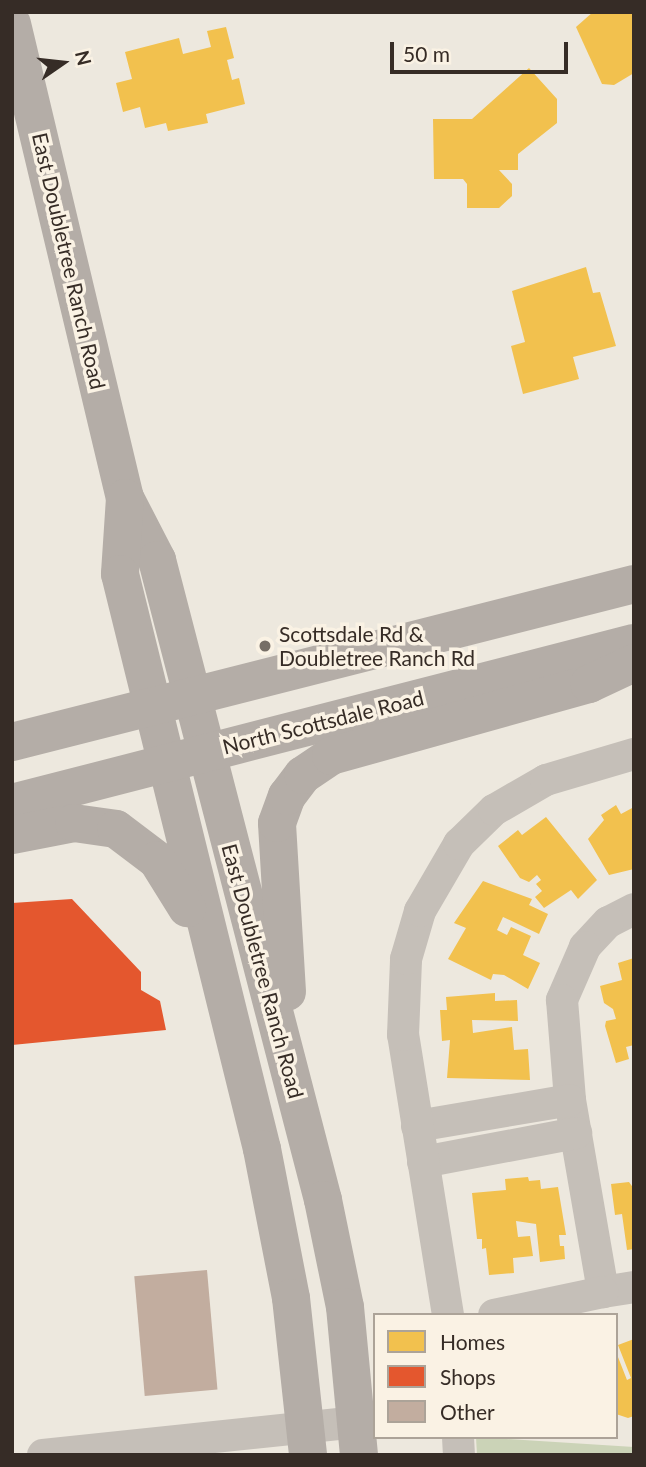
<!DOCTYPE html>
<html>
<head>
<meta charset="utf-8">
<style>
  body { margin:0 }
  #map { position:relative; width:646px; height:1467px; overflow:hidden; background:#ede8de; font-family:Lato,sans-serif }
  div>[style] { position:absolute }
  .green>* { inset:0; background:#cbd3b7 }
  .homes>* { inset:0; background:#f2c14e }
  .shops>* { inset:0; background:#e4572e }
  .building>* { inset:0; background:#c2ad9f; transform-origin:0 0 }
  .minor>* { height:32px; margin:-16px; padding:0 16px; transform-origin:16px; border-radius:16px; background:#c5bfb8 }
  .major>* { height:38px; margin:-19px; padding:0 19px; transform-origin:19px; border-radius:19px; background:#b4ada7 }
  .dots>* { width:19px; height:19px; translate:-50% -50%; box-sizing:border-box; border:4px solid #faf2e4; border-radius:50% }
  span { translate:-50% -50%; white-space:nowrap; text-align:center; line-height:1.15; -webkit-text-stroke:7px #faf2e4; paint-order:stroke }
  .street-label { font-size:21px; color:#362c26 }
  .poi-label { font-size:21px; color:#362c26 }
  .left { translate:0 -50%; text-align:left }
  .frame { position:absolute; inset:0; border:14px solid #362c26; pointer-events:none }
  .legend { position:absolute; left:373px; top:1313px; width:245px; height:126px; box-sizing:border-box; background:#faf2e4; border:2px solid #aca398; margin:0; padding:9px 12px; list-style:none; font-size:21px; color:#362c26 }
  .legend li { display:flex; align-items:center; gap:14px; height:35px }
  .legend b { width:35px; border:2px solid #aca398 }
  .north { position:absolute; left:28px; top:28px; width:70px; height:70px; -webkit-text-stroke:5px #faf2e4; paint-order:stroke; rotate:76deg; font-size:19px; font-weight:700; line-height:28px; text-align:center; color:#362c26 }
  .north::after { content:''; display:block; margin:auto; width:24px; height:32px; background:#362c26; clip-path:polygon(50% 0,100% 100%,50% 72%,0 100%) }
  .scale { position:absolute; left:390px; top:42px; width:178px; height:32px; box-sizing:border-box; border:4px solid #362c26; border-top:0; padding-left:9px; font-size:21px; line-height:24px; white-space:nowrap; color:#362c26; -webkit-text-stroke:5px #faf2e4; paint-order:stroke }
</style>
</head>
<body>
<div id="map">
  <div class="green">
    <div style="clip-path:polygon(476px 1437px,634px 1447px,634px 1455px,477px 1455px)"></div>
  </div>
  <div class="homes">
    <div style="clip-path:polygon(593px 12px,634px 12px,634px 73px,614px 85px,602px 84px,576px 27px)"></div>
    <div style="clip-path:polygon(226px 27px,234px 58px,227px 60px,232px 80px,239px 78px,245px 104px,206px 114px,208px 123px,168px 131px,166px 123px,145px 128px,140px 107px,123px 112px,116px 83px,132px 79px,125px 52px,179px 38px,183px 54px,211px 47px,207px 31px)"></div>
    <div style="clip-path:polygon(529px 68px,557px 99px,557px 123px,518px 154px,518px 170px,499px 170px,512px 184px,512px 196px,499px 208px,467px 208px,467px 184px,463px 179px,434px 179px,433px 119px,472px 119px)"></div>
    <div style="clip-path:polygon(586px 267px,593px 293px,600px 292px,616px 346px,573px 357px,579px 379px,523px 394px,511px 346px,525px 342px,512px 291px)"></div>
    <div style="clip-path:polygon(616px 805px,621px 814px,634px 807px,634px 869px,609px 875px,588px 839px,604px 820px,601px 815px)"></div>
    <div style="clip-path:polygon(546px 817px,597px 880px,578px 899px,571px 890px,544px 908px,535px 897px,542px 891px,536px 884px,541px 880px,537px 875px,529px 882px,520px 878px,498px 846px,518px 830px,522px 835px)"></div>
    <div style="clip-path:polygon(483px 881px,532px 899px,529px 905px,548px 914px,539px 934px,503px 917px,497px 930px,507px 935px,511px 927px,531px 936px,523px 955px,540px 963px,528px 989px,504px 975px,493px 974px,491px 980px,448px 959px,466px 928px,454px 923px)"></div>
    <div style="clip-path:polygon(634px 958px,634px 1045px,626px 1047px,629px 1059px,616px 1063px,605px 1026px,606px 1021px,616px 1019px,613px 1009px,604px 1003px,600px 986px,622px 980px,618px 963px)"></div>
    <div style="clip-path:polygon(495px 993px,495px 1001px,517px 1000px,518px 1021px,472px 1020px,473px 1033px,512px 1027px,514px 1050px,528px 1049px,530px 1080px,447px 1078px,450px 1040px,442px 1041px,440px 1010px,447px 1010px,446px 997px)"></div>
    <div style="clip-path:polygon(528px 1177px,529px 1181px,540px 1180px,541px 1189px,558px 1187px,566px 1235px,559px 1235px,560px 1246px,564px 1246px,565px 1259px,540px 1262px,536px 1224px,516px 1221px,518px 1237px,530px 1236px,533px 1256px,513px 1258px,514px 1273px,489px 1275px,486px 1248px,482px 1249px,482px 1239px,477px 1239px,472px 1193px,506px 1190px,505px 1179px)"></div>
    <div style="clip-path:polygon(629px 1182px,634px 1189px,634px 1249px,627px 1250px,622px 1214px,615px 1215px,611px 1184px)"></div>
    <div style="clip-path:polygon(634px 1339px,634px 1416px,628px 1418px,616px 1414px,616px 1352px,627px 1380px,631px 1378px,618px 1345px)"></div>
  </div>
  <div class="shops">
    <div style="clip-path:polygon(72px 899px,141px 972px,141px 990px,160px 1001px,166px 1030px,12px 1045px,12px 903px)"></div>
  </div>
  <div class="building">
    <div style="left:207px;top:1270px;width:120px;height:73px;rotate:85deg"></div>
  </div>
  <div class="minor">
    <div style="left:634px;top:909px;width:29px;rotate:153deg"></div>
    <div style="left:608px;top:922px;width:34px;rotate:133deg"></div>
    <div style="left:585px;top:947px;width:58px;rotate:113.5deg"></div>
    <div style="left:562px;top:1000px;width:100px;rotate:85.4deg"></div>
    <div style="left:570px;top:1100px;width:195px;rotate:80.2deg"></div>
    <div style="left:603px;top:1292px;width:31px;rotate:-9deg"></div>
    <div style="left:417px;top:1126px;width:155px;rotate:-9.6deg"></div>
    <div style="left:423px;top:1162px;width:156px;rotate:-10.7deg"></div>
    <div style="left:448px;top:1315px;width:284px;rotate:-99.1deg"></div>
    <div style="left:403px;top:1035px;width:76px;rotate:-87.7deg"></div>
    <div style="left:406px;top:959px;width:50px;rotate:-73.7deg"></div>
    <div style="left:420px;top:911px;width:78px;rotate:-59.8deg"></div>
    <div style="left:459px;top:844px;width:49px;rotate:-44.2deg"></div>
    <div style="left:494px;top:810px;width:60px;rotate:-30deg"></div>
    <div style="left:546px;top:780px;width:92px;rotate:-16.5deg"></div>
    <div style="left:494px;top:1315px;width:111px;rotate:-11.9deg"></div>
    <div style="left:458px;top:1437px;width:18px;rotate:87deg"></div>
    <div style="left:43px;top:1455px;width:316px;rotate:-6deg"></div>
  </div>
  <div class="major">
    <div style="left:12px;top:24px;width:487px;rotate:76.6deg"></div>
    <div style="left:125px;top:498px;width:70px;rotate:62.7deg"></div>
    <div style="left:157px;top:560px;width:661px;rotate:75.46deg"></div>
    <div style="left:323px;top:1200px;width:109px;rotate:78.4deg"></div>
    <div style="left:345px;top:1307px;width:149px;rotate:84.6deg"></div>
    <div style="left:125px;top:498px;width:76px;rotate:93.8deg"></div>
    <div style="left:120px;top:574px;width:592px;rotate:76.13deg"></div>
    <div style="left:262px;top:1149px;width:152px;rotate:79deg"></div>
    <div style="left:291px;top:1298px;width:158px;rotate:83.8deg"></div>
    <div style="left:12px;top:742px;width:642px;rotate:-14.25deg"></div>
    <div style="left:12px;top:803px;width:642px;rotate:-14.43deg"></div>
    <div style="left:12px;top:835px;width:63px;rotate:-11deg"></div>
    <div style="left:74px;top:823px;width:42px;rotate:8.1deg"></div>
    <div style="left:116px;top:829px;width:51px;rotate:37.1deg"></div>
    <div style="left:157px;top:860px;width:57px;rotate:58deg"></div>
    <div style="left:287px;top:992px;width:169px;rotate:-93.4deg"></div>
    <div style="left:277px;top:823px;width:29px;rotate:-70deg"></div>
    <div style="left:287px;top:796px;width:26px;rotate:-53deg"></div>
    <div style="left:303px;top:775px;width:34px;rotate:-34deg"></div>
    <div style="left:331px;top:756px;width:268px;rotate:-15.6deg"></div>
    <div style="left:589px;top:684px;width:50px;rotate:-25deg"></div>
  </div>
  <div class="dots">
    <div style="left:265px;top:646px;background:#766e66"></div>
  </div>
  <div class="street-label">
    <span style="left:69px;top:261px;rotate:77deg">East Doubletree Ranch Road</span>
    <span style="left:323px;top:722px;rotate:-14deg">North Scottsdale Road</span>
    <span style="left:263px;top:971px;rotate:75deg">East Doubletree Ranch Road</span>
  </div>
  <div class="poi-label">
    <span class="left" style="left:279px;top:646px">Scottsdale Rd &amp;<br>Doubletree Ranch Rd</span>
  </div>
  <div class="frame"></div>
  <ul class="legend">
  <li><b style="height:19px;background:#f2c14e"></b>Homes</li>
  <li><b style="height:19px;background:#e4572e"></b>Shops</li>
  <li><b style="height:19px;background:#c2ad9f"></b>Other</li>
  </ul>
  <div class="north">N</div>
  <div class="scale">50 m</div>
</div>
</body>
</html>
